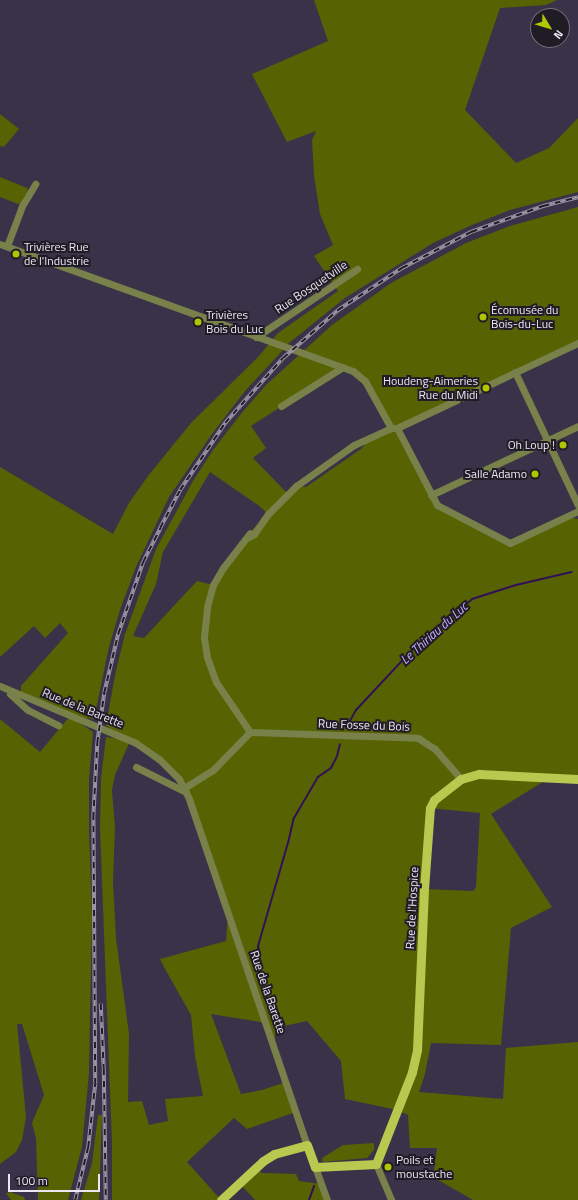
<!DOCTYPE html>
<html>
<head>
<meta charset="utf-8">
<style>
  body { margin:0 }
  #map { position:relative; width:578px; height:1200px; overflow:hidden; background:#3a3248; font-family:"Titillium Web",sans-serif }
  div>[style] { position:absolute }
  .green>* { inset:0; background:#576203 }
  .stream>* { height:2px; margin:-1px; padding:0 1px; transform-origin:1px; border-radius:1px; background:#311155 }
  .minor>* { height:7px; margin:-3.5px; padding:0 3.5px; transform-origin:3.5px; border-radius:3.5px; background:#778149 }
  .major>* { height:9px; margin:-4.5px; padding:0 4.5px; transform-origin:4.5px; border-radius:4.5px; background:#b7c94e }
  .rail>* { height:3.5px; margin-top:-1.75px; transform-origin:0; background:repeating-linear-gradient(90deg,#201c26 0 6px,#9a94a6 0 12px); box-sizing:border-box; border-block:1px solid #9a94a6 }
  .dots>* { width:11px; height:11px; translate:-50% -50%; box-sizing:border-box; border:2px solid #201c26; border-radius:50% }
  span { translate:-50% -50%; white-space:nowrap; text-align:center; line-height:1.15; -webkit-text-stroke:4px #201c26; paint-order:stroke }
  .poi-label { font-size:12px; color:#eae6f4 }
  .left { translate:0 -50%; text-align:left }
  .right { translate:-100% -50%; text-align:right }
  .street-label { font-size:12px; color:#eae6f4 }
  .water-label { font-size:13px; color:#caaefe; font-style:italic }
  .north { position:absolute; left:530px; top:8px; width:40px; height:40px; box-sizing:border-box; background:#201c26; border:1px solid #716d78; border-radius:50%; rotate:128deg; font-size:11px; font-weight:700; line-height:16px; text-align:center; color:#eae6f4 }
  .north::after { content:''; display:block; margin:auto; width:14px; height:18px; background:#b1c500; clip-path:polygon(50% 0,100% 100%,50% 72%,0 100%) }
  .scale { position:absolute; left:8px; top:1174px; width:92px; height:18px; box-sizing:border-box; border:2px solid #eae6f4; border-top:0; padding-left:5px; font-size:12px; line-height:14px; white-space:nowrap; color:#eae6f4; -webkit-text-stroke:3px #201c26; paint-order:stroke }
</style>
</head>
<body>
<div id="map">
  <div class="green">
    <div style="clip-path:polygon(314px 0,557px 0,546px 5px,500px 8px,465px 110px,516px 163px,549px 148px,578px 118px,578px 192px,510px 210px,472px 225px,433px 243px,345px 298px,284px 347px,271px 343px,283px 350px,245px 391px,212px 434px,169px 497px,136px 567px,120px 610px,109px 647px,94px 719px,71px 717px,93px 732px,89px 780px,89px 830px,92px 916px,89px 1073px,82px 1147px,68px 1200px,38px 1200px,36px 1138px,32px 1123px,44px 1095px,22px 1024px,17px 1024px,26px 1117px,22px 1140px,16px 1152px,0 1164px,0 719px,40px 752px,70px 716px,21px 696px,21px 686px,68px 633px,60px 623px,45px 638px,34px 626px,0 657px,0 467px,113px 534px,129px 503px,148px 476px,191px 423px,259px 356px,278px 333px,338px 291px,314px 256px,333px 245px,320px 214px,314px 176px,312px 140px,316px 131px,287px 142px,252px 74px,328px 41px)"></div>
    <div style="clip-path:polygon(0 114px,19px 129px,4px 147px,0 146px)"></div>
    <div style="clip-path:polygon(0 177px,27px 188px,28px 190px,21px 203px,18px 204px,0 197px)"></div>
    <div style="clip-path:polygon(evenodd,578px 207px,578px 343px,398px 428px,437px 505px,510px 543px,566px 517px,578px 519px,578px 779px,549px 778px,491px 814px,552px 907px,511px 928px,501px 1045px,431px 1043px,425px 1074px,419px 1092px,503px 1099px,506px 1048px,578px 1042px,578px 1200px,473px 1200px,433px 1177px,437px 1148px,410px 1148px,408px 1115px,397px 1110px,345px 1099px,341px 1061px,307px 1021px,275px 1028px,275px 1049px,266px 1023px,211px 1014px,241px 1094px,262px 1090px,286px 1082px,296px 1112px,247px 1129px,234px 1118px,187px 1162px,221px 1200px,112px 1200px,112px 1142px,100px 829px,101px 778px,106px 737px,128px 740px,106px 726px,115px 675px,125px 634px,156px 549px,193px 481px,213px 450px,240px 415px,266px 385px,332px 325px,391px 283px,466px 243px,510px 226px,578px 207px,343px 367px,365px 381px,390px 428px,372px 437px,361px 449px,306px 487px,296px 486px,288px 494px,253px 458px,266px 448px,251px 426px,343px 367px,578px 207px,210px 472px,258px 505px,268px 514px,250px 532px,213px 585px,197px 581px,144px 638px,133px 636px,156px 584px,163px 552px,210px 472px,578px 207px,130px 741px,179px 779px,228px 912px,226px 941px,160px 959px,164px 967px,191px 1015px,195px 1056px,203px 1096px,165px 1099px,168px 1121px,149px 1125px,142px 1101px,128px 1102px,129px 1034px,116px 938px,113px 882px,115px 827px,112px 790px,115px 775px,130px 741px,578px 207px,430px 808px,480px 813px,476px 887px,473px 891px,424px 889px,430px 808px)"></div>
    <div style="clip-path:polygon(98px 1115px,102px 1115px,99px 1200px,81px 1200px,92px 1163px)"></div>
    <div style="clip-path:polygon(374px 1143px,374px 1150px,367px 1158px,323px 1162px,322px 1158px,343px 1145px)"></div>
    <div style="clip-path:polygon(259px 1170px,262px 1173px,296px 1174px,299px 1181px,321px 1184px,327px 1200px,255px 1200px,242px 1186px)"></div>
    <div style="clip-path:polygon(10px 1192px,24px 1197px,25px 1200px,11px 1200px,6px 1193px)"></div>
  </div>
  <div class="stream">
    <div style="left:346px;top:728px;width:21px;rotate:-61deg"></div>
    <div style="left:356px;top:710px;width:85px;rotate:-46.9deg"></div>
    <div style="left:414px;top:648px;width:39px;rotate:-42deg"></div>
    <div style="left:443px;top:622px;width:37px;rotate:-38deg"></div>
    <div style="left:472px;top:599px;width:46px;rotate:-17.7deg"></div>
    <div style="left:516px;top:585px;width:57px;rotate:-13.1deg"></div>
    <div style="left:261px;top:979px;width:33px;rotate:-95deg"></div>
    <div style="left:258px;top:946px;width:107px;rotate:-73.8deg"></div>
    <div style="left:288px;top:843px;width:26px;rotate:-77deg"></div>
    <div style="left:294px;top:818px;width:48px;rotate:-59.7deg"></div>
    <div style="left:318px;top:777px;width:16px;rotate:-35deg"></div>
    <div style="left:331px;top:768px;width:13px;rotate:-63deg"></div>
    <div style="left:337px;top:756px;width:12px;rotate:-76deg"></div>
    <div style="left:309px;top:1200px;width:15px;rotate:-70deg"></div>
  </div>
  <div class="minor">
    <div style="left:0;top:244px;width:375px;rotate:19.8deg"></div>
    <div style="left:353px;top:371px;width:16px;rotate:40deg"></div>
    <div style="left:365px;top:381px;width:54px;rotate:61deg"></div>
    <div style="left:7px;top:246px;width:43px;rotate:-69.4deg"></div>
    <div style="left:22px;top:206px;width:26px;rotate:-59deg"></div>
    <div style="left:256px;top:337px;width:122px;rotate:-34deg"></div>
    <div style="left:515px;top:372px;width:147px;rotate:64.7deg"></div>
    <div style="left:281px;top:406px;width:73px;rotate:-32.2deg"></div>
    <div style="left:397px;top:428px;width:87px;rotate:62.5deg"></div>
    <div style="left:437px;top:505px;width:82px;rotate:27.5deg"></div>
    <div style="left:510px;top:543px;width:75px;rotate:-25.2deg"></div>
    <div style="left:431px;top:495px;width:162px;rotate:-25.1deg"></div>
    <div style="left:249px;top:537px;width:6px;rotate:-31deg"></div>
    <div style="left:254px;top:534px;width:24px;rotate:-55deg"></div>
    <div style="left:268px;top:514px;width:40px;rotate:-45deg"></div>
    <div style="left:296px;top:486px;width:71px;rotate:-35.3deg"></div>
    <div style="left:354px;top:445px;width:41px;rotate:-24.7deg"></div>
    <div style="left:391px;top:428px;width:6px"></div>
    <div style="left:397px;top:428px;width:200px;rotate:-25.2deg"></div>
    <div style="left:0;top:686px;width:147px;rotate:22.7deg"></div>
    <div style="left:136px;top:743px;width:28px;rotate:35deg"></div>
    <div style="left:159px;top:759px;width:28px;rotate:45deg"></div>
    <div style="left:179px;top:779px;width:22px;rotate:63deg"></div>
    <div style="left:189px;top:799px;width:366px;rotate:71.2deg"></div>
    <div style="left:10px;top:694px;width:24px;rotate:42deg"></div>
    <div style="left:28px;top:710px;width:34px;rotate:27deg"></div>
    <div style="left:250px;top:732px;width:60px;rotate:-124.2deg"></div>
    <div style="left:216px;top:682px;width:27px;rotate:-110deg"></div>
    <div style="left:207px;top:657px;width:20px;rotate:-99deg"></div>
    <div style="left:204px;top:637px;width:30px;rotate:-84deg"></div>
    <div style="left:207px;top:607px;width:23px;rotate:-75deg"></div>
    <div style="left:213px;top:585px;width:20px;rotate:-60deg"></div>
    <div style="left:223px;top:568px;width:44px;rotate:-52.4deg"></div>
    <div style="left:250px;top:732px;width:168px;rotate:2deg"></div>
    <div style="left:418px;top:738px;width:20px;rotate:33deg"></div>
    <div style="left:435px;top:749px;width:40px;rotate:49deg"></div>
    <div style="left:136px;top:767px;width:56px;rotate:26.6deg"></div>
    <div style="left:184px;top:788px;width:34px;rotate:-32deg"></div>
    <div style="left:213px;top:770px;width:53px;rotate:-45.8deg"></div>
    <div style="left:376px;top:1164px;width:39px;rotate:67deg"></div>
    <div style="left:315px;top:1167px;width:35px;rotate:70deg"></div>
  </div>
  <div class="major">
    <div style="left:221px;top:1200px;width:57px;rotate:-42.9deg"></div>
    <div style="left:263px;top:1161px;width:13px;rotate:-32deg"></div>
    <div style="left:274px;top:1154px;width:34px;rotate:-15deg"></div>
    <div style="left:307px;top:1145px;width:23px;rotate:70deg"></div>
    <div style="left:315px;top:1167px;width:61px;rotate:-2.8deg"></div>
    <div style="left:376px;top:1164px;width:99px;rotate:-68.6deg"></div>
    <div style="left:412px;top:1072px;width:23px;rotate:-77deg"></div>
    <div style="left:417px;top:1050px;width:161px;rotate:-87.5deg"></div>
    <div style="left:424px;top:889px;width:81px;rotate:-85.8deg"></div>
    <div style="left:430px;top:808px;width:9px;rotate:-63deg"></div>
    <div style="left:434px;top:800px;width:34px;rotate:-38deg"></div>
    <div style="left:461px;top:779px;width:19px;rotate:-16deg"></div>
    <div style="left:479px;top:774px;width:99px;rotate:2.9deg"></div>
  </div>
  <div class="rail">
    <div style="left:101px;top:1004px;width:65px;rotate:87.4deg"></div>
    <div style="left:104px;top:1069px;width:131px;rotate:89.1deg"></div>
    <div style="left:75px;top:1200px;width:55px;rotate:-76.2deg"></div>
    <div style="left:88px;top:1147px;width:63px;rotate:-83.7deg"></div>
    <div style="left:95px;top:1084px;width:266px;rotate:-90.4deg"></div>
    <div style="left:93px;top:818px;width:75px;rotate:-86.9deg"></div>
    <div style="left:97px;top:743px;width:50px;rotate:-82deg"></div>
    <div style="left:104px;top:693px;width:61px;rotate:-76.7deg"></div>
    <div style="left:118px;top:634px;width:76px;rotate:-70.9deg"></div>
    <div style="left:143px;top:562px;width:38px;rotate:-63deg"></div>
    <div style="left:160px;top:528px;width:43px;rotate:-62.2deg"></div>
    <div style="left:180px;top:490px;width:81px;rotate:-56.1deg"></div>
    <div style="left:225px;top:423px;width:87px;rotate:-48.3deg"></div>
    <div style="left:283px;top:358px;width:73px;rotate:-41.1deg"></div>
    <div style="left:338px;top:310px;width:77px;rotate:-33.3deg"></div>
    <div style="left:402px;top:268px;width:78px;rotate:-27.6deg"></div>
    <div style="left:471px;top:232px;width:77px;rotate:-19.9deg"></div>
    <div style="left:543px;top:206px;width:36px;rotate:-14deg"></div>
  </div>
  <div class="dots">
    <div style="left:16px;top:254px;background:#b1c500"></div>
    <div style="left:483px;top:317px;background:#b1c500"></div>
    <div style="left:198px;top:322px;background:#b1c500"></div>
    <div style="left:486px;top:388px;background:#b1c500"></div>
    <div style="left:563px;top:445px;background:#b1c500"></div>
    <div style="left:535px;top:474px;background:#b1c500"></div>
    <div style="left:388px;top:1167px;background:#b1c500"></div>
  </div>
  <div class="poi-label">
    <span class="left" style="left:24px;top:254px">Trivières Rue<br>de l'Industrie</span>
    <span class="left" style="left:491px;top:317px">Écomusée du<br>Bois-du-Luc</span>
    <span class="left" style="left:206px;top:322px">Trivières<br>Bois du Luc</span>
    <span class="right" style="left:478px;top:388px">Houdeng-Aimeries<br>Rue du Midi</span>
    <span class="right" style="left:555px;top:445px">Oh Loup !</span>
    <span class="right" style="left:527px;top:474px">Salle Adamo</span>
    <span class="left" style="left:396px;top:1167px">Poils et<br>moustache</span>
  </div>
  <div class="street-label">
    <span style="left:311px;top:287px;rotate:-34deg">Rue Bosquetville</span>
    <span style="left:83px;top:708px;rotate:22deg">Rue de la Barette</span>
    <span style="left:364px;top:725px;rotate:2deg">Rue Fosse du Bois</span>
    <span style="left:412px;top:908px;rotate:-87deg">Rue de l'Hospice</span>
    <span style="left:268px;top:992px;rotate:71deg">Rue de la Barette</span>
  </div>
  <div class="water-label">
    <span style="left:434px;top:633px;rotate:-42deg">Le Thiriau du Luc</span>
  </div>
  <div class="north">N</div>
  <div class="scale">100 m</div>
</div>
</body>
</html>
